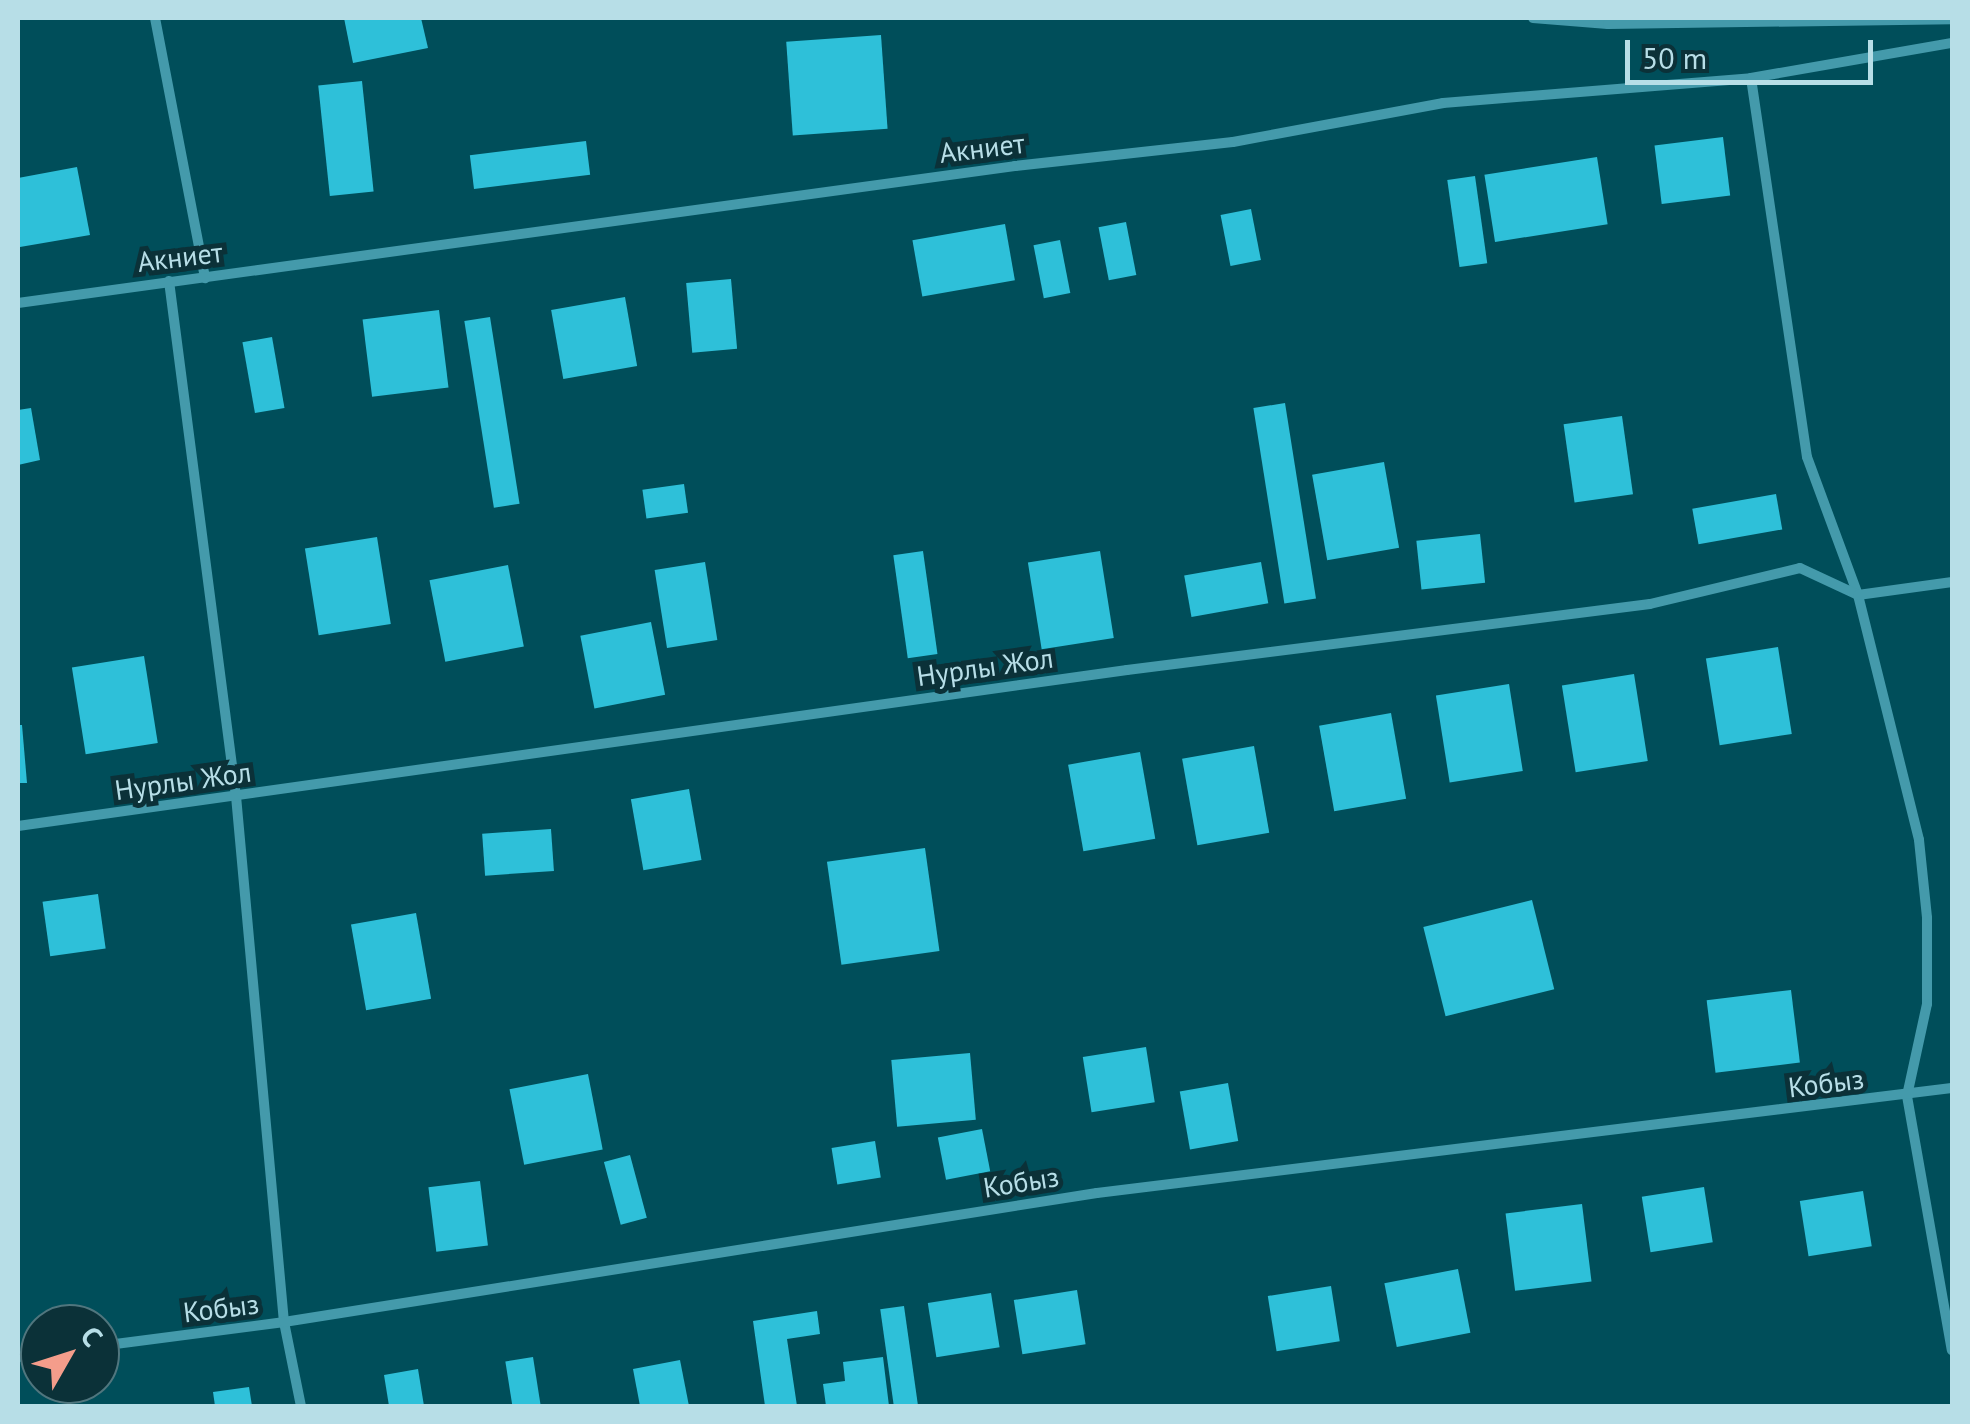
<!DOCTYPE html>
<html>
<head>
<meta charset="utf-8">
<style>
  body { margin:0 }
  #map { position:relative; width:1970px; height:1424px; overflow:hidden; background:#004e5a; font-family:"PT Sans",sans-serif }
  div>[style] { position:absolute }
  .building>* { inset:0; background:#2ec0d9; transform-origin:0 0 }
  .street>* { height:10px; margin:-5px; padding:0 5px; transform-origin:5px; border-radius:5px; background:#449aab }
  span { translate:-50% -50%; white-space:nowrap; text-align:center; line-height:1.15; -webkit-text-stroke:10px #0b3138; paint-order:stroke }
  .street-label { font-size:28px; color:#b7dee7 }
  .frame { position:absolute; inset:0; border:20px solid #b7dee7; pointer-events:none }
  .north { position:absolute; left:20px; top:1304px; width:100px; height:100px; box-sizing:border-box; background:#0b3138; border:2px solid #50767e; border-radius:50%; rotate:51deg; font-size:28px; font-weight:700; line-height:40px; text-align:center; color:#b7dee7 }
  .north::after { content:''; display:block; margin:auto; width:35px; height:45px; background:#f49d8b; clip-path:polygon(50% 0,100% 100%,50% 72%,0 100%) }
  .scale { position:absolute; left:1625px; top:40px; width:248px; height:45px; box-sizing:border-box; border:5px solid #b7dee7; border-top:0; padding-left:12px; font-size:30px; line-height:35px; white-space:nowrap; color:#b7dee7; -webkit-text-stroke:8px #0b3138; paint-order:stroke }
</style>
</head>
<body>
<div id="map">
  <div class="building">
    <div style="clip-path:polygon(344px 18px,421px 18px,428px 48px,353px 63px)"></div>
    <div style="left:881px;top:35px;width:94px;height:95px;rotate:86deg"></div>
    <div style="left:362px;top:81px;width:111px;height:44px;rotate:84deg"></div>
    <div style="left:1723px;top:137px;width:59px;height:69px;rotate:83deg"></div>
    <div style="left:586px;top:141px;width:34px;height:117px;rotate:83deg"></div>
    <div style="left:1597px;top:157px;width:68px;height:114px;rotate:81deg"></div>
    <div style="clip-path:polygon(77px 167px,90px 235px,20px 247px,18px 178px)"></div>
    <div style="left:1475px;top:176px;width:88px;height:28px;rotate:82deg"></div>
    <div style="left:1251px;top:209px;width:52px;height:31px;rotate:79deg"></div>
    <div style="left:1126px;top:222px;width:54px;height:28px;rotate:79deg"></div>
    <div style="left:1005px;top:224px;width:57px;height:94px;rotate:80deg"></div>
    <div style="left:1060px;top:240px;width:54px;height:27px;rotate:79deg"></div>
    <div style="left:731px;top:279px;width:70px;height:45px;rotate:85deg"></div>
    <div style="left:625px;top:297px;width:70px;height:75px;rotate:80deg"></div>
    <div style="left:439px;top:310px;width:78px;height:77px;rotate:83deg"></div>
    <div style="left:490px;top:317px;width:189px;height:26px;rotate:81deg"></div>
    <div style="left:272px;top:337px;width:72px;height:30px;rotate:80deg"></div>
    <div style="left:1285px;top:403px;width:198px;height:32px;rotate:81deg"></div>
    <div style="clip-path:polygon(31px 408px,40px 460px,18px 465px,18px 410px)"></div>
    <div style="left:1622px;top:416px;width:79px;height:59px;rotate:82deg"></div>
    <div style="left:1384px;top:462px;width:87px;height:73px;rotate:80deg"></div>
    <div style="left:684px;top:484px;width:29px;height:42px;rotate:82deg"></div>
    <div style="left:1776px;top:494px;width:36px;height:85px;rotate:80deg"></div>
    <div style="left:1480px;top:534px;width:49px;height:64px;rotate:84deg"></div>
    <div style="left:377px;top:537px;width:88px;height:73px;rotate:81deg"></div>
    <div style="left:923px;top:551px;width:104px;height:30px;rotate:82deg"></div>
    <div style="left:1100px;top:551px;width:88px;height:73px;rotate:81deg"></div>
    <div style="left:705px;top:562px;width:79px;height:51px;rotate:81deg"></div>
    <div style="left:1261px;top:562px;width:42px;height:78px;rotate:80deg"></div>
    <div style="left:508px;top:565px;width:83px;height:80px;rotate:79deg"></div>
    <div style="left:651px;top:622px;width:74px;height:72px;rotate:79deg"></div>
    <div style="left:1778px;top:647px;width:88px;height:73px;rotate:81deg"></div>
    <div style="left:144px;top:656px;width:88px;height:73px;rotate:81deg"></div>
    <div style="left:1634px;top:674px;width:88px;height:73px;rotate:81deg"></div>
    <div style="left:1509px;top:684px;width:88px;height:74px;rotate:81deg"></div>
    <div style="left:1391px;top:713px;width:87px;height:73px;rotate:80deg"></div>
    <div style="clip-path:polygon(18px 725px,22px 725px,27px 783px,18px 783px)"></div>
    <div style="left:1254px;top:746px;width:88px;height:73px;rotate:80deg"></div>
    <div style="left:1140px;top:752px;width:88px;height:73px;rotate:80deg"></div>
    <div style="left:689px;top:789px;width:72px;height:59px;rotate:80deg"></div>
    <div style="left:551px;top:829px;width:42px;height:69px;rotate:86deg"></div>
    <div style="left:925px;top:848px;width:104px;height:99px;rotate:82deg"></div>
    <div style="left:98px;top:894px;width:55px;height:56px;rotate:82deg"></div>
    <div style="left:1532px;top:900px;width:92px;height:112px;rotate:76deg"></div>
    <div style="left:416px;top:913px;width:87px;height:66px;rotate:80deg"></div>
    <div style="left:1791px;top:990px;width:73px;height:85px;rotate:83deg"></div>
    <div style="left:1146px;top:1047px;width:56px;height:64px;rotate:81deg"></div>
    <div style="left:970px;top:1053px;width:67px;height:79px;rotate:85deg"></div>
    <div style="left:588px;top:1074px;width:77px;height:80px;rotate:79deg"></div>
    <div style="left:1228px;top:1083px;width:59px;height:49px;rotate:80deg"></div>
    <div style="left:982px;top:1129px;width:43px;height:45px;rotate:79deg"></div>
    <div style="left:875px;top:1141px;width:37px;height:44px;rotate:81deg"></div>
    <div style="left:630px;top:1155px;width:65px;height:27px;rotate:75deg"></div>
    <div style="left:480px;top:1181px;width:65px;height:52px;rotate:83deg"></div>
    <div style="left:1704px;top:1187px;width:56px;height:63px;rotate:81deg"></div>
    <div style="left:1863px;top:1191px;width:56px;height:64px;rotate:81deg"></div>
    <div style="left:1582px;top:1204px;width:78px;height:77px;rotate:83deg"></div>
    <div style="left:1458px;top:1269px;width:65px;height:75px;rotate:79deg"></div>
    <div style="left:1331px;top:1286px;width:56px;height:64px;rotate:81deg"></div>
    <div style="left:1077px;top:1290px;width:55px;height:64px;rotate:81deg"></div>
    <div style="left:991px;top:1293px;width:55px;height:64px;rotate:81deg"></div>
    <div style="left:904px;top:1306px;width:101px;height:24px;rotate:82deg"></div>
    <div style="clip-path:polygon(817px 1311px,820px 1334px,787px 1339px,797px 1406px,765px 1406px,753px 1321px)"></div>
    <div style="left:533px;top:1357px;width:50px;height:28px;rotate:81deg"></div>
    <div style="clip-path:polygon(883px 1357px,889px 1406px,826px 1406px,823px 1384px,845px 1381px,843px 1362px)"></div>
    <div style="clip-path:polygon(680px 1360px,689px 1406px,640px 1406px,633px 1369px)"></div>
    <div style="clip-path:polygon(418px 1369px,424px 1406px,389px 1406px,384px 1375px)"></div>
    <div style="clip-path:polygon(249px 1387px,252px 1406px,215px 1406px,213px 1392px)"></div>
  </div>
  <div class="street">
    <div style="left:155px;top:18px;width:265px;rotate:79.1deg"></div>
    <div style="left:1533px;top:18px;width:75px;rotate:4.6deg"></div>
    <div style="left:1608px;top:24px;width:344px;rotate:-0.8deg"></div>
    <div style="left:1751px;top:78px;width:383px;rotate:81.6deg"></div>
    <div style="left:1807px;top:457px;width:147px;rotate:69.7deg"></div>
    <div style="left:1858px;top:595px;width:252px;rotate:76deg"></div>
    <div style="left:1919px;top:840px;width:78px;rotate:84.1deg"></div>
    <div style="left:1927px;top:918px;width:86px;rotate:90deg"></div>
    <div style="left:1927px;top:1004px;width:94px;rotate:102.3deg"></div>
    <div style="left:1907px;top:1096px;width:258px;rotate:80deg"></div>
    <div style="left:169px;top:281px;width:519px;rotate:82.59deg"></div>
    <div style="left:236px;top:796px;width:528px;rotate:84.79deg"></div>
    <div style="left:284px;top:1322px;width:86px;rotate:78.6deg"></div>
    <div style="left:18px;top:303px;width:1006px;rotate:-7.82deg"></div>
    <div style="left:1015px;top:166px;width:219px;rotate:-6.3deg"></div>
    <div style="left:1233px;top:142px;width:214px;rotate:-10.5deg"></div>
    <div style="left:1443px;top:103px;width:309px;rotate:-4.6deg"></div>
    <div style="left:1751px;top:78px;width:204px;rotate:-9.9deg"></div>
    <div style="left:18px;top:826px;width:1120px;rotate:-8.01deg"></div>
    <div style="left:1127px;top:670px;width:527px;rotate:-7.19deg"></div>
    <div style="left:1650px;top:604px;width:154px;rotate:-13.5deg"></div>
    <div style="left:1800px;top:568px;width:64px;rotate:25deg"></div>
    <div style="left:1858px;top:595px;width:95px;rotate:-7.9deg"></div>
    <div style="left:100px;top:1346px;width:186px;rotate:-7.4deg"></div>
    <div style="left:284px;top:1322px;width:823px;rotate:-9.02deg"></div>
    <div style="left:1097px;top:1193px;width:861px;rotate:-7deg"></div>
    <div style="left:18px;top:1357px;width:22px;rotate:-8deg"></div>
  </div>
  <div class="street-label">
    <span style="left:982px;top:148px;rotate:-7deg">Акниет</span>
    <span style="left:180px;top:257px;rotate:-7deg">Акниет</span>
    <span style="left:985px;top:667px;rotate:-8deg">Нурлы Жол</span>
    <span style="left:183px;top:781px;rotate:-8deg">Нурлы Жол</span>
    <span style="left:1826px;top:1083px;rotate:-7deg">Кобыз</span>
    <span style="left:1021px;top:1182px;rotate:-9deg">Кобыз</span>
    <span style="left:221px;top:1308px;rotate:-7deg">Кобыз</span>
  </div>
  <div class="frame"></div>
  <div class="north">С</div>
  <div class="scale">50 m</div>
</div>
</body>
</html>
